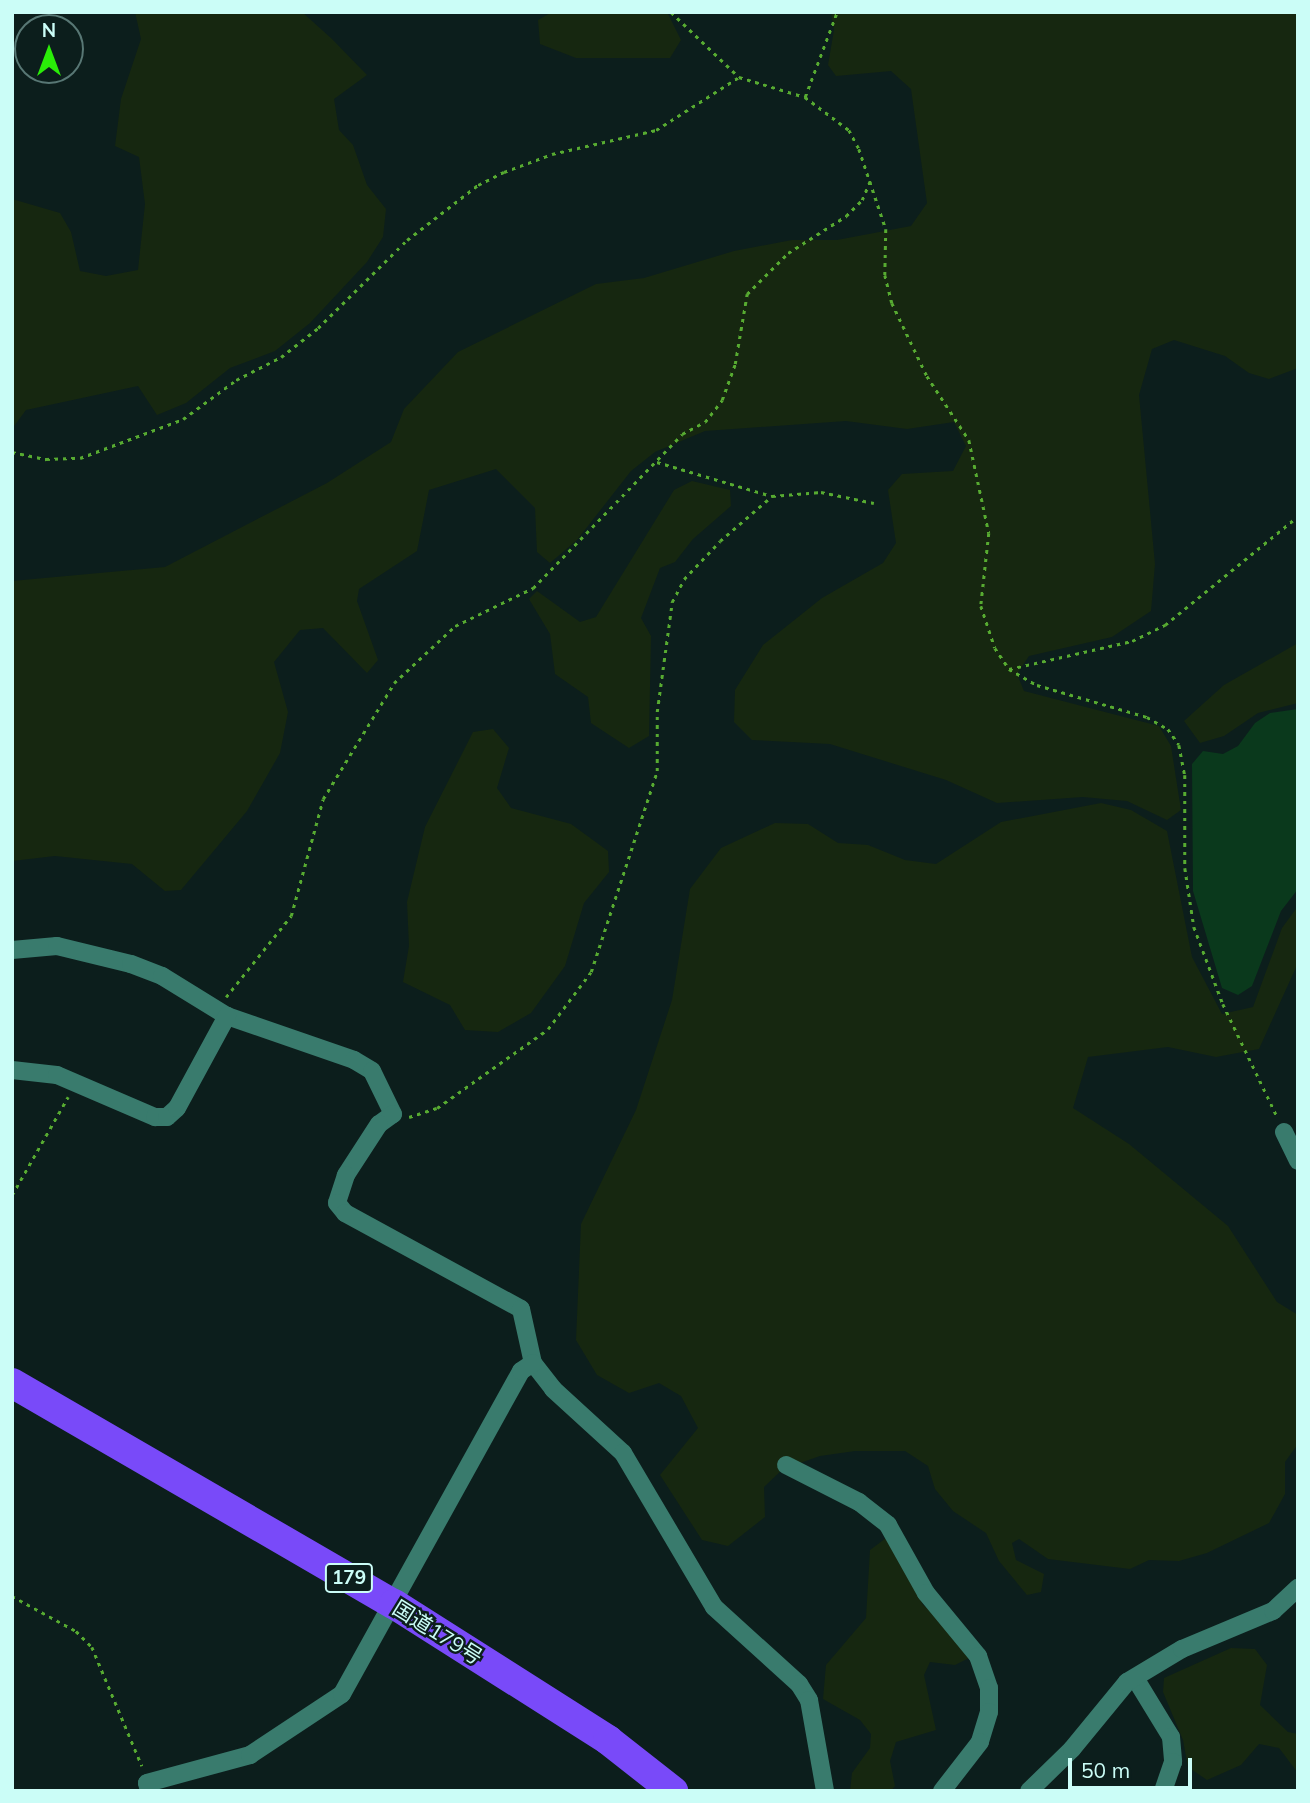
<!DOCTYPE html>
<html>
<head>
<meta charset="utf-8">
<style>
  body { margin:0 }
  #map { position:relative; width:1310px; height:1803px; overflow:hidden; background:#0c1e1c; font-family:Mulish,"Noto Sans JP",sans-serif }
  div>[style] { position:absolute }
  .green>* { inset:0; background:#162710 }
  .water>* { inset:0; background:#0a391c }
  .path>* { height:2.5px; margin-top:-1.25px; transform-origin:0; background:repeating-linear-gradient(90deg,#57ab31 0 3.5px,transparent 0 8.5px) }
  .minor>* { height:18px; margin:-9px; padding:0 9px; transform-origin:9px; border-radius:9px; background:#397b6d }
  .highway>* { height:30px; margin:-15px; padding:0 15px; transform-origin:15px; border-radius:15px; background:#794af9 }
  span { translate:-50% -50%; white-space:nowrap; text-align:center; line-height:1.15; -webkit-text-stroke:5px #0c1e1c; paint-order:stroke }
  .shield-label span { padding:2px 5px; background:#0c1e1c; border:2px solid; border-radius:5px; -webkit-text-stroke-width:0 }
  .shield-label { font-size:19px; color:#cbfdf7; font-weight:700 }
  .street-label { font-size:21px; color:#cbfdf7 }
  .frame { position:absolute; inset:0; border:14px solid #cbfdf7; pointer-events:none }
  .north { position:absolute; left:14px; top:14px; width:70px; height:70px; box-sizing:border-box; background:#0c1e1c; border:2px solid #587774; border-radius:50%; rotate:0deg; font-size:19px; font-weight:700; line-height:28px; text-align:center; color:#cbfdf7 }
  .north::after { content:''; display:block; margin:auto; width:24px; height:32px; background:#2aed08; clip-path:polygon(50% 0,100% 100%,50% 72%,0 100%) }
  .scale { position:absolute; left:1068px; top:1758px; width:124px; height:32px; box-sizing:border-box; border:4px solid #cbfdf7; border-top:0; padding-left:9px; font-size:21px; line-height:24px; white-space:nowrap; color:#cbfdf7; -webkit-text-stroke:5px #0c1e1c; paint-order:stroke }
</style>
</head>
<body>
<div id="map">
  <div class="green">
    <div style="clip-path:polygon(135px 12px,302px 12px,332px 39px,367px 75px,334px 99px,339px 130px,353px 145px,367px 185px,386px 209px,383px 237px,367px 262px,310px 323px,275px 351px,230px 368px,186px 403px,157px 415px,138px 386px,26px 410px,12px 429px,12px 199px,60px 213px,71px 232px,80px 271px,106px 276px,138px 270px,145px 204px,139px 157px,115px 146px,121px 99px,141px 39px)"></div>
    <div style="clip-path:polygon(552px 12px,667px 12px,681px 40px,670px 58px,576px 58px,540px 44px,538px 20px)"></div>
    <div style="clip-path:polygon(831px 12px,1298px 12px,1298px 368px,1269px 379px,1249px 373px,1225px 356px,1174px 340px,1152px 349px,1139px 395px,1155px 564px,1151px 611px,1112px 637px,1029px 656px,1017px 674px,1024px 691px,1159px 726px,1171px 746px,1181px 810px,1167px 820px,1127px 801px,1083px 797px,997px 803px,946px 780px,830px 744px,752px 740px,734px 722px,735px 690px,763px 645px,822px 598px,883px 563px,896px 543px,888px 490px,902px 474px,953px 471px,966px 446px,954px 422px,907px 429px,846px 421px,705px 431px,655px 452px,631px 471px,577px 540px,550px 563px,537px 552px,535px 508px,496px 469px,429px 490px,417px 551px,359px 589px,357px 601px,378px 660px,367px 673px,323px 628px,300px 630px,274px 662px,288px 712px,280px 753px,247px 811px,181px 890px,165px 891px,132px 864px,55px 856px,12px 861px,12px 581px,165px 567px,327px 483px,391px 442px,404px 409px,458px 352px,596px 284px,644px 278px,734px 251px,792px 240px,837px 240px,911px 226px,927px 203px,911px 89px,891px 71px,836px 76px,828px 65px,834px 30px)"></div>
    <div style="clip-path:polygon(692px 481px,730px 490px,731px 506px,693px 539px,675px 562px,660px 568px,641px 618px,651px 636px,649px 736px,629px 748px,591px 723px,588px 697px,555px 674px,550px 634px,529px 599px,537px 591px,580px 622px,596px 617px,674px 490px)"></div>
    <div style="clip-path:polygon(1298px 643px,1298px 703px,1258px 713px,1224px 736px,1200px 743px,1184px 721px,1224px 685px)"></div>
    <div style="clip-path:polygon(493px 729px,509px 748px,497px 788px,511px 808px,571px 824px,608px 851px,609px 872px,584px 903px,565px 966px,531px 1013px,498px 1032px,465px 1030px,450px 1005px,403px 982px,409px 946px,407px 902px,425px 827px,473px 732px)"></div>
    <div style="clip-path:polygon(1101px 803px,1131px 810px,1167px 831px,1192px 957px,1222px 1014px,1253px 1007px,1282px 928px,1298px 906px,1298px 963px,1259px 1049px,1216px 1057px,1168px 1047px,1088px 1057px,1073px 1108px,1129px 1144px,1228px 1226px,1277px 1302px,1298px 1315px,1298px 1444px,1285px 1462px,1285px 1494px,1269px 1523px,1207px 1553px,1179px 1561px,1149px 1560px,1130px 1569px,1048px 1559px,1019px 1539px,1012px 1543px,1016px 1560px,1044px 1574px,1041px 1592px,1027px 1595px,999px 1561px,986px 1533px,953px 1511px,935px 1489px,928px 1466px,905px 1451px,855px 1451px,820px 1456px,783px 1469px,764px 1487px,765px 1517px,728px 1546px,702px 1540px,660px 1475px,698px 1428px,681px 1396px,659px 1383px,629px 1393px,597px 1375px,576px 1340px,581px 1224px,636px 1110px,672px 1000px,690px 889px,721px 848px,775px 823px,808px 824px,838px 843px,868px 845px,905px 860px,936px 864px,1001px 822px)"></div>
    <div style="clip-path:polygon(886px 1538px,896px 1549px,923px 1605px,959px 1635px,969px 1658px,955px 1665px,930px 1662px,924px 1675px,936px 1730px,896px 1742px,890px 1761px,895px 1786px,891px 1791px,850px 1791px,852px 1773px,870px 1748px,871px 1734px,860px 1720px,823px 1699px,826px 1665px,866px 1618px,870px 1550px)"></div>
    <div style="clip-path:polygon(1231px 1648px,1255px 1649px,1267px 1665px,1260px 1705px,1288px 1732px,1298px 1734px,1298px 1773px,1279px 1748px,1259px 1744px,1241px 1765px,1207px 1780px,1188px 1767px,1183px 1740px,1163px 1692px,1164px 1678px)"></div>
  </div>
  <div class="water">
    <div style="clip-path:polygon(1298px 709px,1298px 889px,1281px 911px,1252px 986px,1238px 995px,1222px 988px,1193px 891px,1192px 764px,1203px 751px,1223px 754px,1238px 746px,1255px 723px,1270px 713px)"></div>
  </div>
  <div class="path">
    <div style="left:671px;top:12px;width:94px;rotate:43.7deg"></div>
    <div style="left:805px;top:97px;width:91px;rotate:-69.4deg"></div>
    <div style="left:12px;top:452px;width:35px;rotate:12deg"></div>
    <div style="left:46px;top:459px;width:34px;rotate:-2deg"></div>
    <div style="left:80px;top:458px;width:110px;rotate:-20.7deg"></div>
    <div style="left:183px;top:419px;width:66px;rotate:-36.3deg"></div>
    <div style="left:236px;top:380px;width:51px;rotate:-27.1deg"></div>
    <div style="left:281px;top:357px;width:47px;rotate:-38.1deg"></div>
    <div style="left:318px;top:328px;width:125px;rotate:-44.7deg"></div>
    <div style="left:407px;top:240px;width:90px;rotate:-37.8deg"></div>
    <div style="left:478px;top:185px;width:29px;rotate:-27deg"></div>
    <div style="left:504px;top:172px;width:51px;rotate:-20.6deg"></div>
    <div style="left:552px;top:154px;width:107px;rotate:-13deg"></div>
    <div style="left:656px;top:130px;width:98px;rotate:-32.6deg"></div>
    <div style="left:739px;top:77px;width:69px;rotate:16.9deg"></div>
    <div style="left:805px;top:97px;width:55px;rotate:36.9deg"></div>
    <div style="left:849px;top:130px;width:21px;rotate:62deg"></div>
    <div style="left:859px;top:149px;width:84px;rotate:71.4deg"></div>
    <div style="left:886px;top:229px;width:46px;rotate:91.2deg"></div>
    <div style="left:885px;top:275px;width:29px;rotate:76deg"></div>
    <div style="left:892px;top:303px;width:81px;rotate:64.4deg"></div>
    <div style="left:927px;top:376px;width:77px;rotate:56.7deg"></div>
    <div style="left:969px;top:440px;width:95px;rotate:77.9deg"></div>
    <div style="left:989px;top:533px;width:73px;rotate:96.3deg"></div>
    <div style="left:981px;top:606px;width:44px;rotate:71.6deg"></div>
    <div style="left:995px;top:648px;width:25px;rotate:56deg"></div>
    <div style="left:1009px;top:669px;width:32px;rotate:30deg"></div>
    <div style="left:1037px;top:685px;width:115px;rotate:16.2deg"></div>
    <div style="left:1147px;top:717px;width:24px;rotate:30deg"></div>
    <div style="left:1168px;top:729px;width:19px;rotate:55deg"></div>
    <div style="left:1179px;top:745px;width:31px;rotate:79deg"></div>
    <div style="left:1185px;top:775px;width:93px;rotate:90deg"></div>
    <div style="left:1185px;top:868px;width:60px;rotate:81.3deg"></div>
    <div style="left:1194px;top:927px;width:82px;rotate:69.4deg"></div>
    <div style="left:1223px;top:1004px;width:124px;rotate:64.3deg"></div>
    <div style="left:657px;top:462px;width:120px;rotate:16.5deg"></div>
    <div style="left:772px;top:496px;width:49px;rotate:-4.7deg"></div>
    <div style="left:821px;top:492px;width:54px;rotate:11.7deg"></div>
    <div style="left:1009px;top:669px;width:126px;rotate:-12.8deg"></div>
    <div style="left:1132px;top:641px;width:37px;rotate:-26deg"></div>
    <div style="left:1165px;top:625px;width:172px;rotate:-39.3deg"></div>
    <div style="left:226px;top:997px;width:104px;rotate:-51.3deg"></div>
    <div style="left:291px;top:916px;width:121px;rotate:-74.7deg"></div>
    <div style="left:323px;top:799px;width:136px;rotate:-58.5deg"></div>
    <div style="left:394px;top:683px;width:83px;rotate:-43.1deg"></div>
    <div style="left:455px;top:626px;width:87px;rotate:-26deg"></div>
    <div style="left:533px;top:588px;width:214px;rotate:-45.9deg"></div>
    <div style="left:682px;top:434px;width:26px;rotate:-28deg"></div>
    <div style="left:705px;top:422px;width:28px;rotate:-52deg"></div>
    <div style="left:722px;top:400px;width:38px;rotate:-70deg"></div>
    <div style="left:735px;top:364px;width:71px;rotate:-80.3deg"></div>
    <div style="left:747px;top:294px;width:58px;rotate:-45deg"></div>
    <div style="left:788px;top:253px;width:69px;rotate:-32.5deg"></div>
    <div style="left:846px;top:216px;width:23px;rotate:-45deg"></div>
    <div style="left:862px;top:200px;width:23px;rotate:-67deg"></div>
    <div style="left:409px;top:1117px;width:29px;rotate:-18deg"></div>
    <div style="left:437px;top:1108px;width:136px;rotate:-35.4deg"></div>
    <div style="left:548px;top:1029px;width:71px;rotate:-53deg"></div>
    <div style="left:591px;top:972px;width:212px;rotate:-71.8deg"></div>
    <div style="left:657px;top:771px;width:59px;rotate:-90deg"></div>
    <div style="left:657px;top:712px;width:111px;rotate:-82.2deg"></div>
    <div style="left:672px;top:602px;width:26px;rotate:-62deg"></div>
    <div style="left:684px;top:579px;width:52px;rotate:-46.5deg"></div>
    <div style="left:720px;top:541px;width:69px;rotate:-40.9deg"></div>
    <div style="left:12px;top:1195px;width:113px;rotate:-60.3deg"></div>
    <div style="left:12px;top:1596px;width:73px;rotate:28.7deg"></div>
    <div style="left:76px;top:1631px;width:23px;rotate:45deg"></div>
    <div style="left:92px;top:1647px;width:129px;rotate:67.2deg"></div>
  </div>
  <div class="minor">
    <div style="left:12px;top:950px;width:45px;rotate:-5.1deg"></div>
    <div style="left:57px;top:946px;width:76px;rotate:13.7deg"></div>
    <div style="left:131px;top:964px;width:33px;rotate:21deg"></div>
    <div style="left:162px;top:976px;width:76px;rotate:31.6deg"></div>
    <div style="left:227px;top:1016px;width:134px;rotate:19.1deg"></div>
    <div style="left:354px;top:1060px;width:21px;rotate:31deg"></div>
    <div style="left:372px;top:1071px;width:48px;rotate:64deg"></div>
    <div style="left:393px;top:1114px;width:17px;rotate:144deg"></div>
    <div style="left:379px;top:1124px;width:61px;rotate:122.9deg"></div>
    <div style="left:346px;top:1175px;width:29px;rotate:108deg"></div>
    <div style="left:337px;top:1203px;width:13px;rotate:51deg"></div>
    <div style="left:345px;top:1213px;width:200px;rotate:28.6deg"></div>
    <div style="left:521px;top:1309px;width:55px;rotate:77.5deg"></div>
    <div style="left:533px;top:1363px;width:33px;rotate:52deg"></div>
    <div style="left:553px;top:1389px;width:95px;rotate:42.4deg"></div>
    <div style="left:623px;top:1453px;width:179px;rotate:59.4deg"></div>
    <div style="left:714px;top:1607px;width:115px;rotate:42.2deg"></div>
    <div style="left:799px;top:1684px;width:19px;rotate:58deg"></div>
    <div style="left:809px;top:1700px;width:92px;rotate:80deg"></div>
    <div style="left:12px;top:1070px;width:45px;rotate:6.3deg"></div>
    <div style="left:57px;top:1075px;width:107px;rotate:23.2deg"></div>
    <div style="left:155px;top:1117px;width:12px"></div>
    <div style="left:167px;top:1117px;width:13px;rotate:-42deg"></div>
    <div style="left:177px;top:1108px;width:105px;rotate:-61.5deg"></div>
    <div style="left:1284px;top:1132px;width:32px;rotate:64deg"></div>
    <div style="left:786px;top:1465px;width:82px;rotate:26.9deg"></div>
    <div style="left:859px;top:1502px;width:37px;rotate:38deg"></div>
    <div style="left:888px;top:1525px;width:78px;rotate:60.8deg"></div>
    <div style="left:926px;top:1593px;width:82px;rotate:50.5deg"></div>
    <div style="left:978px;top:1656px;width:34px;rotate:71deg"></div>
    <div style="left:989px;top:1688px;width:24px;rotate:90deg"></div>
    <div style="left:989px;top:1712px;width:31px;rotate:107deg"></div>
    <div style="left:980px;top:1742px;width:62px;rotate:127.8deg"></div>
    <div style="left:1135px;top:1678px;width:69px;rotate:58.6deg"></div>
    <div style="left:1171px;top:1737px;width:25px;rotate:85deg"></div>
    <div style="left:1173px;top:1762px;width:31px;rotate:109deg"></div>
    <div style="left:149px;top:1791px;width:8px;rotate:-104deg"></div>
    <div style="left:147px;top:1783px;width:107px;rotate:-15.2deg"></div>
    <div style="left:250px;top:1755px;width:110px;rotate:-33.5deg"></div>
    <div style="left:342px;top:1694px;width:369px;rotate:-61deg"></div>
    <div style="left:521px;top:1371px;width:14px;rotate:-34deg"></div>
    <div style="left:1029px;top:1791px;width:60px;rotate:-44.3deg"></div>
    <div style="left:1072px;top:1749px;width:87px;rotate:-50.6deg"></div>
    <div style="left:1127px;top:1682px;width:64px;rotate:-31deg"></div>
    <div style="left:1182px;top:1649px;width:99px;rotate:-22.7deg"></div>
    <div style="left:1273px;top:1611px;width:34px;rotate:-43deg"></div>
  </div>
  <div class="highway">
    <div style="left:12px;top:1383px;width:441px;rotate:30.1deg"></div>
    <div style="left:394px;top:1604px;width:254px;rotate:32.4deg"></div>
    <div style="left:608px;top:1740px;width:83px;rotate:38.1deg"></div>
  </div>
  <div class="shield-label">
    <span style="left:349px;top:1578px">179</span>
  </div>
  <div class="street-label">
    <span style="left:438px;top:1632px;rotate:32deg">国道179号</span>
  </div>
  <div class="frame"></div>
  <div class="north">N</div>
  <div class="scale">50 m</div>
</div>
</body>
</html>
